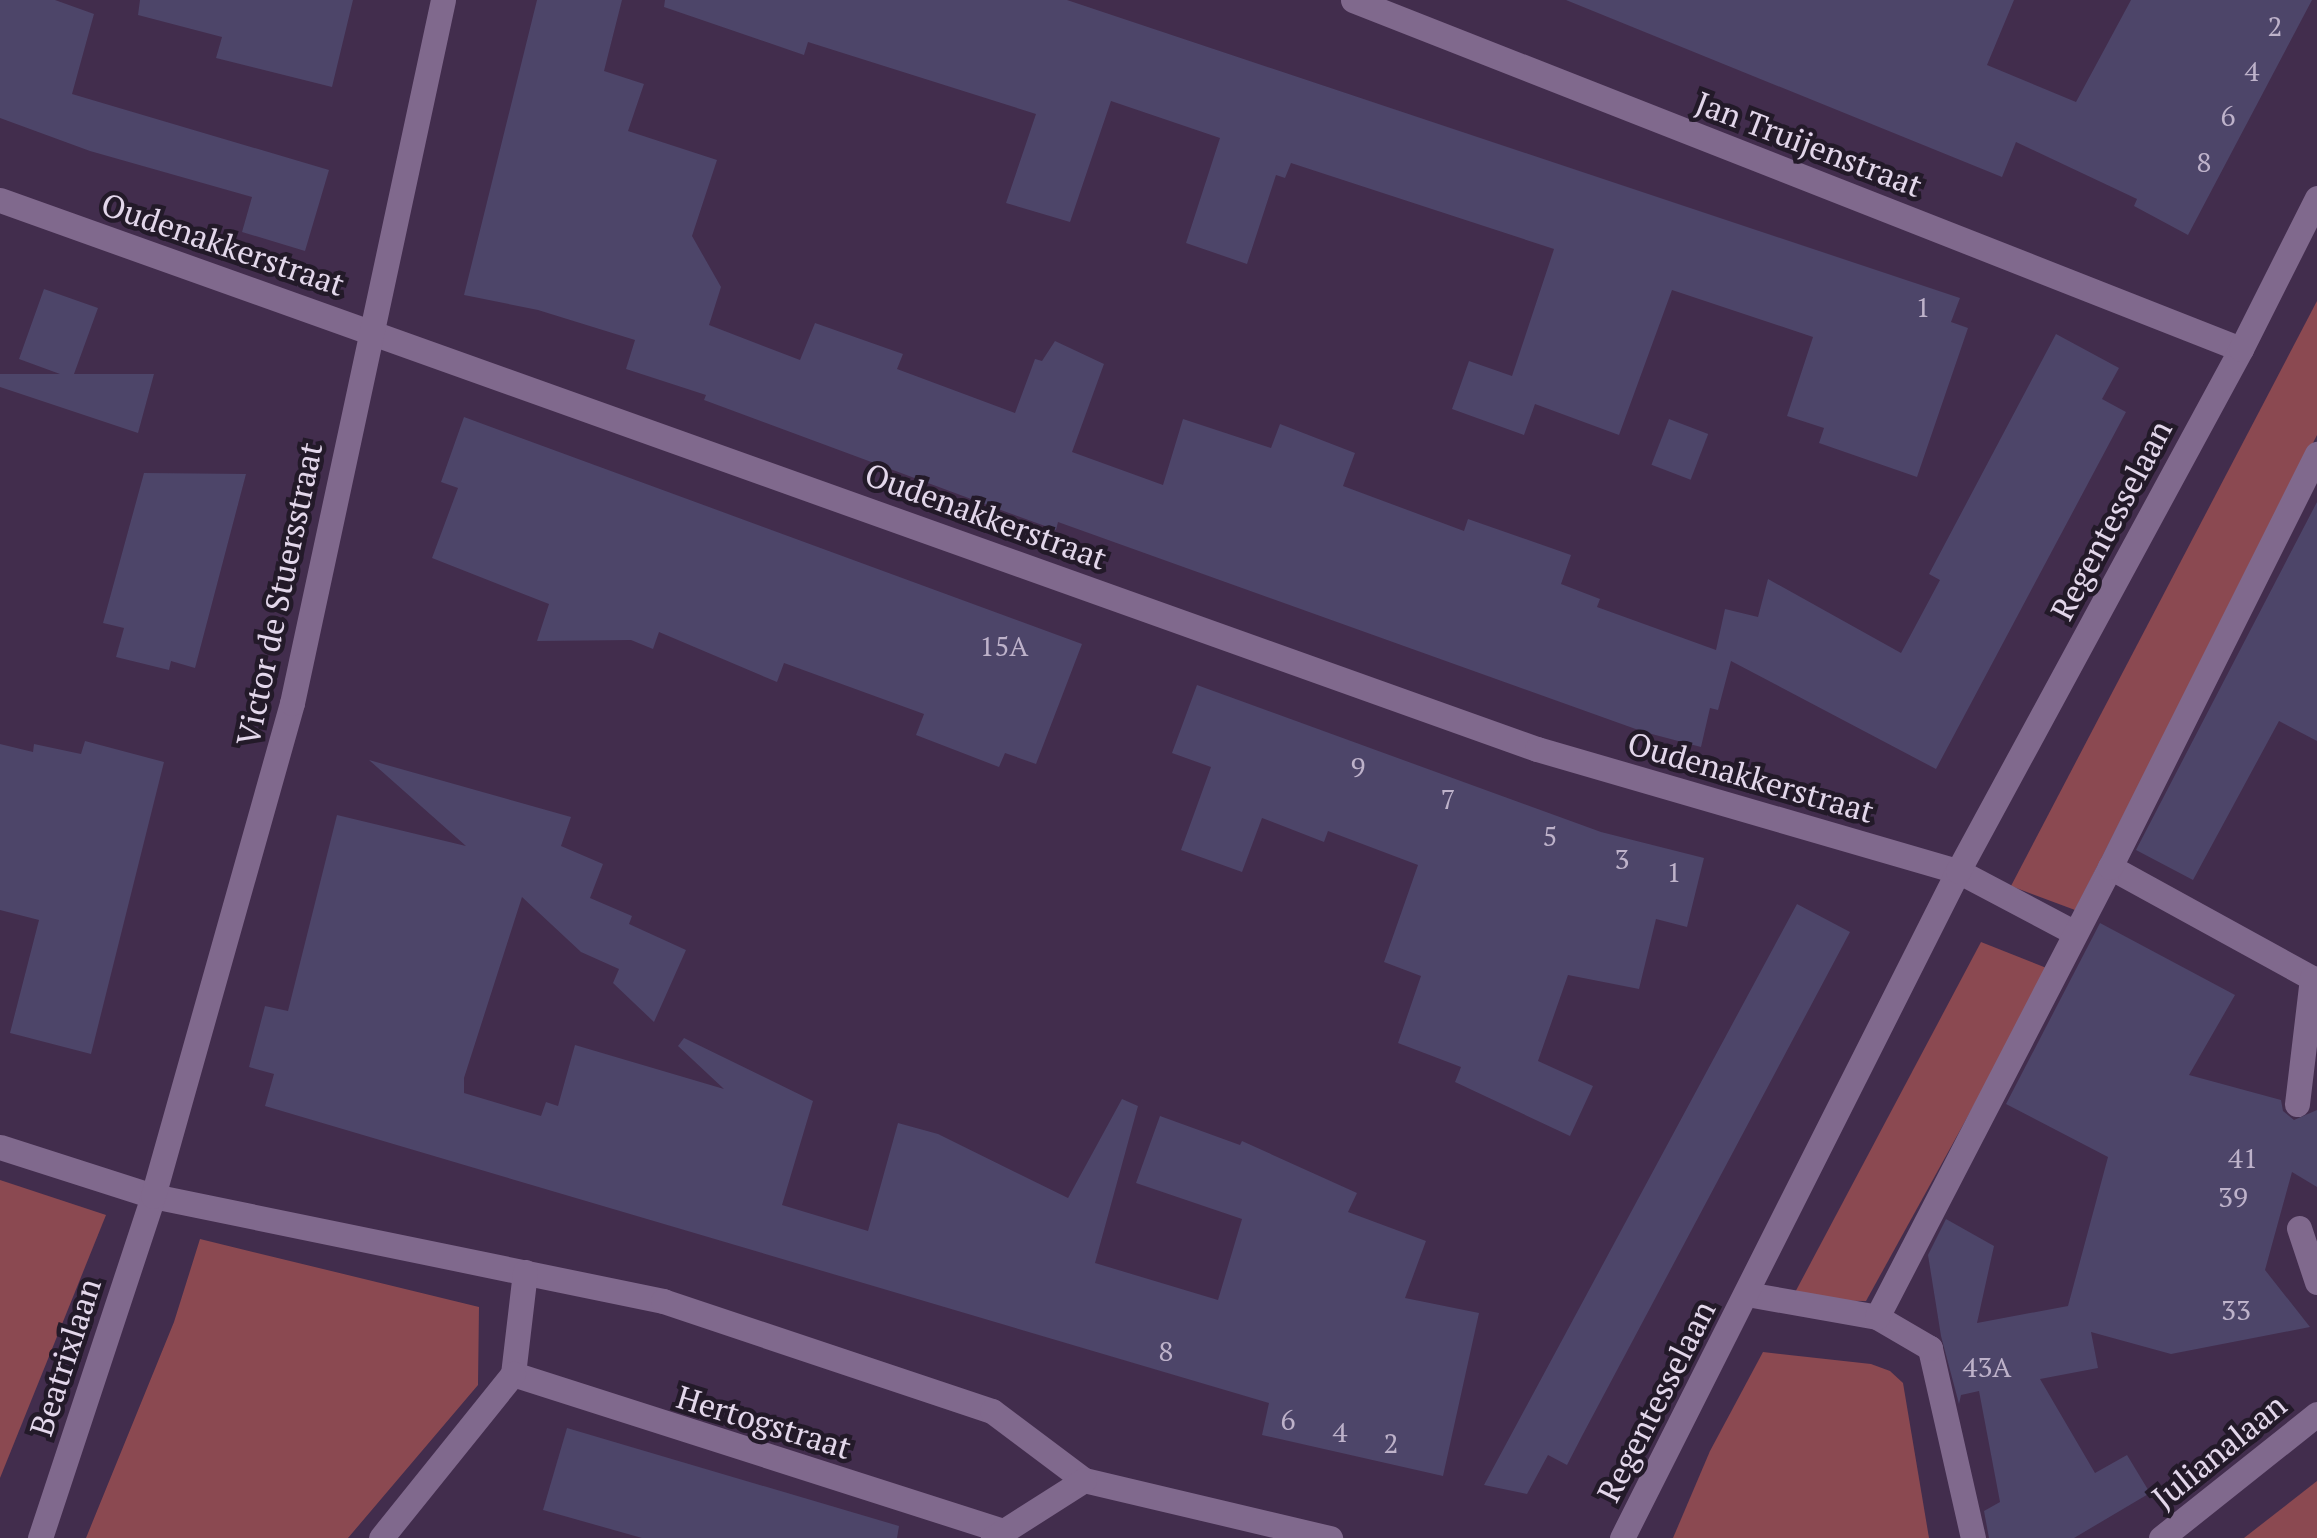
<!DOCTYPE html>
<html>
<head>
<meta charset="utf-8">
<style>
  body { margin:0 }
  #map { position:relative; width:2317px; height:1538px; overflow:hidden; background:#422d4d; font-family:"PT Serif",serif }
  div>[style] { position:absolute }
  .green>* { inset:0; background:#8b4951 }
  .building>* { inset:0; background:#4d4569; transform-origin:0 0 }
  .minor>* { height:25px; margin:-12.5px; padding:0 12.5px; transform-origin:12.5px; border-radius:12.5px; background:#80698d }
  span { translate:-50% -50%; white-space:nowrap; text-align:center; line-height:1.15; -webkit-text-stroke:9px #231a29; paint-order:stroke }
  .number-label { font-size:28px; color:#beb2ca }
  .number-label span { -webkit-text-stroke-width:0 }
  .street-label { font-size:32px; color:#e3d7eb }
</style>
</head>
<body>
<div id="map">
  <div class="green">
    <div style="clip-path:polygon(2317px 301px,2317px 435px,2075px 910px,2011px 886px)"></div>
    <div style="clip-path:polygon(1981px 942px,2049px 969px,1866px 1301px,1791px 1300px)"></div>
    <div style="clip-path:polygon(0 1180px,106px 1215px,0 1478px)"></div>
    <div style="clip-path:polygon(200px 1239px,479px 1307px,478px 1385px,348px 1538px,86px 1538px,174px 1322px)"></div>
    <div style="clip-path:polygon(1763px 1352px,1871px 1364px,1890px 1371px,1903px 1383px,1929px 1538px,1673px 1538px,1710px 1451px)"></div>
    <div style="clip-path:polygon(2317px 1481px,2317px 1538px,2244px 1538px)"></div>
  </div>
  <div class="building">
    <div style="clip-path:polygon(0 0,55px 0,94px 14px,72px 94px,329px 170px,305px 251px,242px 232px,252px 197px,90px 151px,0 118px)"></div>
    <div style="clip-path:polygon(140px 0,353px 0,332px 87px,216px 58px,222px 37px,138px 15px)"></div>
    <div style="clip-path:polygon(537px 0,622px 0,604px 71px,644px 84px,628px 131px,717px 160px,692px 236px,721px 287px,709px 325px,800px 360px,815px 323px,903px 354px,897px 369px,1015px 413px,1035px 359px,1042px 361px,1055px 341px,1104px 364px,1072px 452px,1163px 485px,1183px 419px,1271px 448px,1280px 424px,1355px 453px,1343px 486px,1464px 531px,1468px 519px,1571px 555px,1561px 584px,1600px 599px,1597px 607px,1716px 650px,1725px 609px,1758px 617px,1768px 579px,1901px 653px,1940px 580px,1929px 574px,2056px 334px,2119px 368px,2102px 399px,2126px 412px,1936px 769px,1731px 661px,1718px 710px,1710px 708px,1701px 747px,1644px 732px,1058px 522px,1056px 530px,1009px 513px,704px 400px,706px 395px,626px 369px,635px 340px,538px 310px,464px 295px)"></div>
    <div style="clip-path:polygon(665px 0,1067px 0,1960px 298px,1951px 322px,1968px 328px,1917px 477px,1819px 443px,1824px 428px,1787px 416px,1813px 337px,1672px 290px,1619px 435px,1535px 404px,1524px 435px,1452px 409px,1469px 361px,1512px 376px,1554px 249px,1291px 163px,1285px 178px,1276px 175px,1247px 264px,1186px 243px,1220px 138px,1111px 101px,1070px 222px,1006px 203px,1036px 114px,808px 42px,804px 55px,664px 7px)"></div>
    <div style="clip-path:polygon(1566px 0,2014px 0,1987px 65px,2076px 102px,2131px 0,2312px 0,2188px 235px,2134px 206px,2137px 199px,2016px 142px,2002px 177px)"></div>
    <div style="clip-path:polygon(44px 289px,98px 308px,74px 374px,154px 374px,138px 433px,0 387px,0 374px,60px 374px,19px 359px)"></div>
    <div style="clip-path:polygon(464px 417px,1082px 644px,1036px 764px,1005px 753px,999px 767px,916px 735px,924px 714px,784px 663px,777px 682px,659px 632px,653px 649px,631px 640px,537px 641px,549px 604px,432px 558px,458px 488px,441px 482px)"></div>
    <div style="left:1669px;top:419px;width:42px;height:49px;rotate:21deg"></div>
    <div style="clip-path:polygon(144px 473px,246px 474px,195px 668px,171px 661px,169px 670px,116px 657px,124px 628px,103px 623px)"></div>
    <div style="clip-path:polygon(2317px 502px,2317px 741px,2279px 721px,2193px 880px,2136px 850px)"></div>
    <div style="clip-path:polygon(1197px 685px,1601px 832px,1704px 858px,1687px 927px,1656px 919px,1639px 989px,1568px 975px,1538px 1061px,1593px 1086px,1570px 1136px,1455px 1082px,1461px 1067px,1398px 1043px,1421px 976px,1384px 962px,1418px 865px,1328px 831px,1324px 842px,1262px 818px,1242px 872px,1181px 850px,1211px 767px,1172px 753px)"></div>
    <div style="clip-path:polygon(85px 741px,164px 762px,91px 1054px,10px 1033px,39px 920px,0 910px,0 744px,33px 752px,34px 744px,81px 754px)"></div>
    <div style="clip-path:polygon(369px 760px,571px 817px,561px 846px,603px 864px,590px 898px,632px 916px,629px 924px,686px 950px,654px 1022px,613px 983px,619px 969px,581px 952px,522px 897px,464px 1078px,464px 1093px,541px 1116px,546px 1102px,558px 1106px,575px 1045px,724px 1089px,678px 1046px,684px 1038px,813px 1101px,782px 1205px,868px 1231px,898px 1123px,938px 1134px,1068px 1198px,1122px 1099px,1138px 1106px,1095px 1263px,1218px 1300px,1242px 1219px,1136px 1183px,1160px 1116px,1240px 1145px,1242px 1141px,1357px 1193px,1348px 1212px,1426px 1241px,1405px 1298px,1479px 1313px,1443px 1476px,1262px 1435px,1269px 1403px,265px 1106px,274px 1074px,249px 1067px,265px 1006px,288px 1011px,337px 815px,466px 846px)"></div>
    <div style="clip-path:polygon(1797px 904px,1850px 932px,1582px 1436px,1567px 1465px,1548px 1455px,1527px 1494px,1484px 1485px)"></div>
    <div style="clip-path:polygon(2100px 923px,2235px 995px,2189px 1075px,2281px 1100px,2283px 1111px,2294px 1120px,2317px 1110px,2317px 1187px,2292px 1172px,2265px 1270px,2310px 1327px,2171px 1354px,2091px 1332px,2098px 1368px,2040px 1379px,2095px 1473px,2127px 1455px,2150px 1493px,2074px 1538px,1989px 1538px,1984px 1511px,2000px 1502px,1979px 1391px,1961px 1395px,1959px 1404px,1941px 1336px,1928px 1255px,1946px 1219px,1994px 1246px,1977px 1323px,2068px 1306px,2108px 1157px,2006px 1104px)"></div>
    <div style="clip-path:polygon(567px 1428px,899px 1526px,897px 1538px,642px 1538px,543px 1510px)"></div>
  </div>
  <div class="minor">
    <div style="left:1353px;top:0;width:954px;rotate:21.46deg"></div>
    <div style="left:0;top:200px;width:1632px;rotate:19.66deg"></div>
    <div style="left:1537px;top:749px;width:438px;rotate:16.2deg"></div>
    <div style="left:1958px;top:871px;width:132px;rotate:27.9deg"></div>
    <div style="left:2110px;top:867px;width:230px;rotate:28.8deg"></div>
    <div style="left:2312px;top:978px;width:127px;rotate:96.8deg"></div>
    <div style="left:0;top:1147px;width:161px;rotate:17.8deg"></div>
    <div style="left:153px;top:1196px;width:521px;rotate:11.63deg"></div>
    <div style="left:663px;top:1301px;width:347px;rotate:18.5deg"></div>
    <div style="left:992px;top:1411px;width:115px;rotate:36.9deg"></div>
    <div style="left:1084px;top:1480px;width:253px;rotate:13.3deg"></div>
    <div style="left:2299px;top:1228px;width:57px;rotate:71.6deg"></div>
    <div style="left:525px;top:1272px;width:103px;rotate:96.7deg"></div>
    <div style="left:513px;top:1374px;width:511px;rotate:17.76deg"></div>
    <div style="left:1747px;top:1294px;width:132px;rotate:10deg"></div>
    <div style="left:40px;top:1538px;width:360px;rotate:-71.7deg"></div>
    <div style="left:153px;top:1196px;width:512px;rotate:-74.25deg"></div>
    <div style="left:292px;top:703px;width:719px;rotate:-77.88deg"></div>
    <div style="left:381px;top:1538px;width:211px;rotate:-51.2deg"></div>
    <div style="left:993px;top:1538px;width:108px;rotate:-32.5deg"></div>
    <div style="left:1622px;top:1538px;width:747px;rotate:-63.26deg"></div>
    <div style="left:1958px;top:871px;width:594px;rotate:-61.54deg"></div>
    <div style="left:2241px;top:349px;width:169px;rotate:-63.3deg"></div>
    <div style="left:1973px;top:1538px;width:195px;rotate:-102.8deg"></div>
    <div style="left:1930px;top:1348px;width:61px;rotate:-149.7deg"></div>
    <div style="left:1877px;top:1317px;width:507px;rotate:-62.63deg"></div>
    <div style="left:2110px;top:867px;width:462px;rotate:-63.4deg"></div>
    <div style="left:2161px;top:1538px;width:199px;rotate:-38.5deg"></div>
  </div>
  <div class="number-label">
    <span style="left:2275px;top:26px">2</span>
    <span style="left:2252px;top:71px">4</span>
    <span style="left:2228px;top:116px">6</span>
    <span style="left:2204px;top:162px">8</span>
    <span style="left:1923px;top:307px">1</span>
    <span style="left:1004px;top:646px">15A</span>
    <span style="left:1358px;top:767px">9</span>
    <span style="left:1448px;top:799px">7</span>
    <span style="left:1550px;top:836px">5</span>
    <span style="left:1622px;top:859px">3</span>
    <span style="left:1674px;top:872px">1</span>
    <span style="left:2243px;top:1158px">41</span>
    <span style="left:2233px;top:1197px">39</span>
    <span style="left:2236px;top:1310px">33</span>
    <span style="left:1166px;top:1351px">8</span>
    <span style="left:1987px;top:1367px">43A</span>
    <span style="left:1288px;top:1420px">6</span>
    <span style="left:1340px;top:1432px">4</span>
    <span style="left:1391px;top:1443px">2</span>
  </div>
  <div class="street-label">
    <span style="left:1809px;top:144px;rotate:21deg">Jan Truijenstraat</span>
    <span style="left:223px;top:244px;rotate:19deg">Oudenakkerstraat</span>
    <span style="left:986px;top:516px;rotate:20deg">Oudenakkerstraat</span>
    <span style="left:2111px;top:520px;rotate:-62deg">Regentesselaan</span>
    <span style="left:279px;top:594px;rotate:-78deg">Victor de Stuersstraat</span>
    <span style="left:1751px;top:777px;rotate:16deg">Oudenakkerstraat</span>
    <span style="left:65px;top:1357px;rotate:-72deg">Beatrixlaan</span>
    <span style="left:1656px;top:1401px;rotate:-63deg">Regentesselaan</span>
    <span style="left:764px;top:1422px;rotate:17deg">Hertogstraat</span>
    <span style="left:2219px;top:1451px;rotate:-39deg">Julianalaan</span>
  </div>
</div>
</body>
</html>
